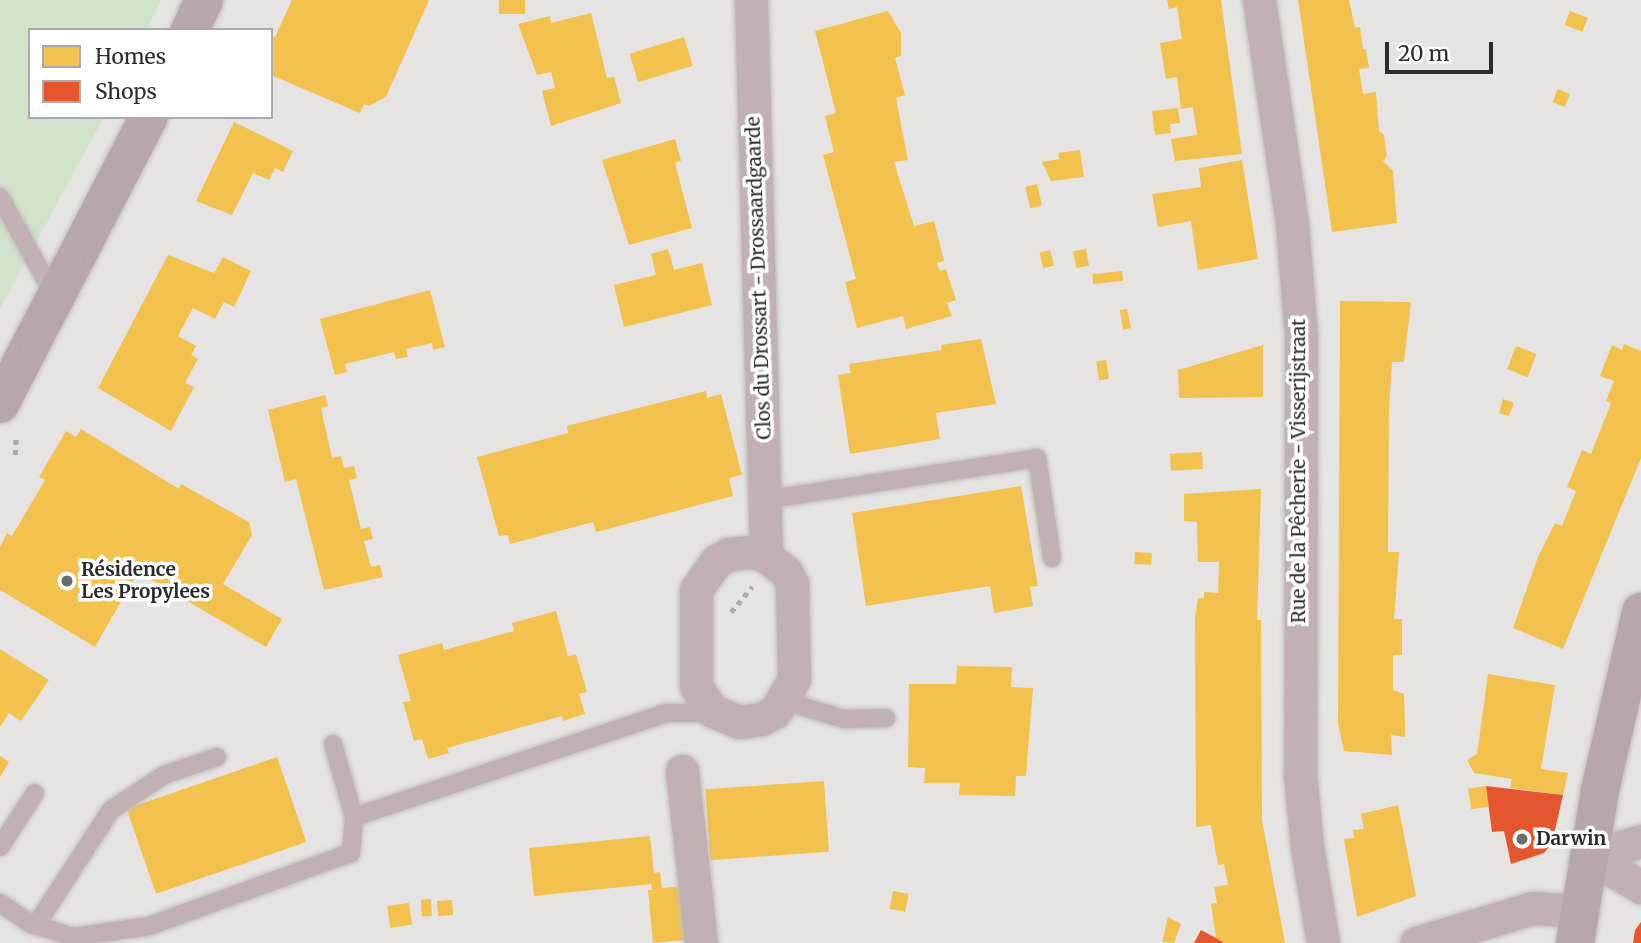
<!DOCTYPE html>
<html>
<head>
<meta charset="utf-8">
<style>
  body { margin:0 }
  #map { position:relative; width:1641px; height:943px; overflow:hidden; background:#e6e4e2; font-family:Merriweather,serif }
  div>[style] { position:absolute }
  .green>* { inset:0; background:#d2e2cb }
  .homes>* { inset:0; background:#f2c14e; transform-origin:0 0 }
  .shops>* { inset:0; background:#e4572e }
  .path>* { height:4.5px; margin-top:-2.25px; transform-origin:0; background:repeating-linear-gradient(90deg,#b3a8aa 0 5px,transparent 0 10px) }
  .roads { filter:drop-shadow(0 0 2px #c0bfbe) drop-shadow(0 0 2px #c0bfbe) }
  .lane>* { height:18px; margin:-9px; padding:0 9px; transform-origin:9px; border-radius:9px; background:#c1b1b3 }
  .street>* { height:33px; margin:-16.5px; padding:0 16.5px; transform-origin:16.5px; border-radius:16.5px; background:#c1b1b3 }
  .secondary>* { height:38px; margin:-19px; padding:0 19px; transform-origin:19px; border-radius:19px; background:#b8a7a9 }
  .tram>* { height:2px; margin:-1px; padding:0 1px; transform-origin:1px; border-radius:1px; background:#b0a7a7 }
  .dots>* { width:19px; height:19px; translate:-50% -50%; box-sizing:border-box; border:4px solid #fff; border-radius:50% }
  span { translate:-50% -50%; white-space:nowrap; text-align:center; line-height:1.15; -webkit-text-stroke:7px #fff; paint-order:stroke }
  .street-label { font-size:19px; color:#2d2b2a }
  .poi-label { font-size:19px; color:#2d2b2a; font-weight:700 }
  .left { translate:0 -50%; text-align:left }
  .legend { position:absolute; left:28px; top:28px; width:245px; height:91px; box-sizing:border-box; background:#fff; border:2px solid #abaaaa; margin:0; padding:9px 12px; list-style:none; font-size:21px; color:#2d2b2a }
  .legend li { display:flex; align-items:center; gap:14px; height:35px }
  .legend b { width:35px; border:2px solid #abaaaa }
  .scale { position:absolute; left:1385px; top:42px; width:108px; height:32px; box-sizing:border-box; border:4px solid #2d2b2a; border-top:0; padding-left:9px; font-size:21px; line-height:24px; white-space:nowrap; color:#2d2b2a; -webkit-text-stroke:5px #fff; paint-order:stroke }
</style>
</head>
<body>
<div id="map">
  <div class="green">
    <div style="clip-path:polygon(0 0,161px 0,147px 30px,30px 30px,30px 117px,104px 117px,0 309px)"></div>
  </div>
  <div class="homes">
    <div style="clip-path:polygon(292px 0,429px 0,386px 97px,369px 106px,364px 104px,360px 113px,271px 75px,271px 36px,275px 37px)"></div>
    <div style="left:525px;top:0;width:14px;height:26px;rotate:90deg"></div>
    <div style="clip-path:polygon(1167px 0,1221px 0,1242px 154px,1175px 161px,1171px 139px,1197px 135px,1193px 107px,1181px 109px,1177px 77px,1166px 79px,1160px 43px,1182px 39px,1177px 7px,1169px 9px)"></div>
    <div style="clip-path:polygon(1298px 0,1349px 0,1355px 28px,1360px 27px,1363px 49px,1366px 49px,1369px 68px,1359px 69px,1363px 94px,1376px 92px,1379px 131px,1384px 135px,1387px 156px,1383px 161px,1393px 171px,1397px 223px,1332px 232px)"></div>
    <div style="clip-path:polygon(888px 11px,901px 33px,901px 56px,895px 58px,905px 95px,896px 98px,908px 160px,894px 162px,914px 226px,934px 221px,944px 261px,937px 263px,940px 271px,946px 269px,956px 300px,947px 303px,952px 316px,906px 329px,903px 316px,857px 328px,845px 282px,856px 279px,823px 155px,834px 152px,825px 116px,836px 113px,815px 31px)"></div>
    <div style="left:1570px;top:11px;width:19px;height:15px;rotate:21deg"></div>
    <div style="clip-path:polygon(591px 13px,607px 78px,614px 77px,621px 103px,551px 126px,542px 91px,555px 88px,551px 72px,537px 75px,518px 24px,550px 16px,551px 23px)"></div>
    <div style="left:684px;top:37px;width:30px;height:57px;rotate:73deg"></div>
    <div style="left:1558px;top:89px;width:13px;height:14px;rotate:23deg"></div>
    <div style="clip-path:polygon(1178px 108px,1180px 123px,1170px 124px,1171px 133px,1155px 135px,1152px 111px)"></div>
    <div style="clip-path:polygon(234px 122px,293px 151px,283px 172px,275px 168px,269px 180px,253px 173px,232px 215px,196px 201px)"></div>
    <div style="clip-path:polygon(675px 139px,681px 161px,675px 163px,692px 228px,629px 245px,602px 160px)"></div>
    <div style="clip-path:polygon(1080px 150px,1084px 177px,1051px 181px,1042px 162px,1059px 159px,1058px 153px)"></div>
    <div style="clip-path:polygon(1242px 160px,1258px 259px,1198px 270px,1191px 221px,1158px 227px,1152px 194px,1201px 187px,1199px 168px)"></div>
    <div style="left:1037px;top:184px;width:22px;height:12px;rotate:77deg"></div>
    <div style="clip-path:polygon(668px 249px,674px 270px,702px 263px,712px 305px,624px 327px,614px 285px,656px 275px,651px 254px)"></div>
    <div style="left:1086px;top:249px;width:17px;height:13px;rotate:80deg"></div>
    <div style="left:1050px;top:250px;width:16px;height:11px;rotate:75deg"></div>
    <div style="clip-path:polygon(168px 255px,214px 273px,223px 257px,251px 271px,234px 307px,224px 302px,215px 319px,193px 308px,178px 336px,196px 346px,191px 355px,198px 359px,185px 383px,194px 387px,171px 431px,98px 388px)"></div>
    <div style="left:1122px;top:271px;width:10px;height:30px;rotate:84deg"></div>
    <div style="clip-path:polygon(430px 290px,445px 347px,433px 350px,432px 343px,406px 349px,408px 357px,396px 359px,394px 352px,345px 364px,347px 372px,335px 375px,320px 319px)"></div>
    <div style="clip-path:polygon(1340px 301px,1411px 302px,1404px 362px,1392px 362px,1389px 410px,1388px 552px,1399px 552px,1394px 619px,1402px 619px,1402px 655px,1393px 655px,1393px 690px,1404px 694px,1405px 725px,1405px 737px,1391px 735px,1392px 755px,1344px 751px,1338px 724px)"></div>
    <div style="clip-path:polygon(1127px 309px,1131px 328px,1123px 330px,1120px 310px)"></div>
    <div style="clip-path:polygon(981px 339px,996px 404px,936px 413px,940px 439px,850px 454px,838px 375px,851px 373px,849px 364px,942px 350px,941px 345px)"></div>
    <div style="clip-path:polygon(1624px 344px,1641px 351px,1641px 458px,1563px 649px,1513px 628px,1538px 557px,1555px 523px,1562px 526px,1576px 491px,1567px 487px,1582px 450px,1591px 454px,1611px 403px,1606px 401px,1614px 381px,1600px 376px,1612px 345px,1622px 350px)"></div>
    <div style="clip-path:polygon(1263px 345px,1263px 397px,1179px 398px,1178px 370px)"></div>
    <div style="left:1516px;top:346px;width:22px;height:25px;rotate:21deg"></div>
    <div style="left:1106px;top:360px;width:19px;height:10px;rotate:81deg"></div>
    <div style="clip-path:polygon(706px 391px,707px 398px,721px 394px,742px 475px,729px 478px,733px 496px,596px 532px,593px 522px,510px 544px,508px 535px,499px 536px,477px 457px,568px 433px,567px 426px)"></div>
    <div style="clip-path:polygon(325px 395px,328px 406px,321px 408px,332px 458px,341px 456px,344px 468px,354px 466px,357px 478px,349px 480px,361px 529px,370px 527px,373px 539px,364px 541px,371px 567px,380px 565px,383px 577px,324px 590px,296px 479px,285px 482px,268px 410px)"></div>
    <div style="clip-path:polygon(1503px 399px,1514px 403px,1509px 416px,1499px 413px)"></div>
    <div style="clip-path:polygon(81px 429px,179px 489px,181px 484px,249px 522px,252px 535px,223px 584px,282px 619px,266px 647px,138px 572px,95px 647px,0 590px,0 547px,7px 533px,12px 536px,45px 480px,39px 477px,66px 431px,76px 437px)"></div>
    <div style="left:1202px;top:452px;width:17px;height:32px;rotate:87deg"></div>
    <div style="clip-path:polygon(1021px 486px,1038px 586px,1030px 587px,1033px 606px,994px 613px,990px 586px,866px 606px,852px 513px)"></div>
    <div style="clip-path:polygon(1261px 489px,1257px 620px,1261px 620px,1262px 820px,1285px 943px,1224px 943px,1216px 938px,1211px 904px,1217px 903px,1214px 887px,1228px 885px,1224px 864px,1218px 865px,1211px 825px,1196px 827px,1195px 618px,1198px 598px,1204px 598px,1204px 592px,1218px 593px,1219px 562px,1198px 562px,1197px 522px,1184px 521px,1184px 494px)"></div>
    <div style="left:1135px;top:552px;width:17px;height:12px;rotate:3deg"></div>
    <div style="clip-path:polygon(556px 611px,568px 656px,576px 654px,587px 692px,579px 694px,585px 714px,563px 721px,562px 716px,447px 748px,449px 753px,428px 759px,422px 739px,414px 741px,403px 702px,411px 701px,398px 655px,442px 643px,444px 650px,514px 631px,512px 623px)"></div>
    <div style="clip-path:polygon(0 649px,49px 680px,21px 721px,9px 713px,0 727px)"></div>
    <div style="clip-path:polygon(957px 666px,1012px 667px,1011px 687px,1033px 688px,1026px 776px,1016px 776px,1015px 796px,959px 795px,960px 783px,924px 783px,925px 768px,908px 767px,909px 684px,956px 684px)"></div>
    <div style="clip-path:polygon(1488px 674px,1555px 685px,1541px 769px,1568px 773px,1563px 795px,1510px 788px,1512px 779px,1474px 773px,1467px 760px,1477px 754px)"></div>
    <div style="clip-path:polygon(0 756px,9px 762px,0 777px)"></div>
    <div style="left:277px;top:757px;width:90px;height:159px;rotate:71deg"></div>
    <div style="left:824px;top:781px;width:71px;height:119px;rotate:86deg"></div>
    <div style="left:1486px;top:786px;width:21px;height:18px;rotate:82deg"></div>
    <div style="clip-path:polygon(1398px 805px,1416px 896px,1357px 917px,1344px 839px,1354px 838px,1353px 830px,1364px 829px,1361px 814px)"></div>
    <div style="clip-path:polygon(650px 836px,654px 873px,660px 872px,662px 888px,682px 886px,687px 940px,653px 943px,648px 890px,652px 890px,651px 884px,534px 896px,529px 848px)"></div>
    <div style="left:893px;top:891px;width:16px;height:18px;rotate:11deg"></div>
    <div style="left:431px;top:899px;width:17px;height:10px;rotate:87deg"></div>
    <div style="left:452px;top:900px;width:15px;height:15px;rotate:86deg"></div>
    <div style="left:409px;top:903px;width:22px;height:22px;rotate:82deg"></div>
    <div style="clip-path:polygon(1168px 917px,1181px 924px,1174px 943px,1162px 942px)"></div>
  </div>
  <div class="shops">
    <div style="clip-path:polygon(1486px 786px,1563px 795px,1552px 843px,1544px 853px,1511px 864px,1504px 831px,1492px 832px)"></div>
    <div style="clip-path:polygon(1641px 922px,1641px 943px,1633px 943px,1635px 930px)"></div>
    <div style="clip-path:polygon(1201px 930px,1216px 938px,1224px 943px,1194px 943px)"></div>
  </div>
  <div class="path">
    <div style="left:15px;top:455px;width:19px;rotate:-87deg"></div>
    <div style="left:731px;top:612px;width:33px;rotate:-50deg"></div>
  </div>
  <div class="roads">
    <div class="lane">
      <div style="left:0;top:197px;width:114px;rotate:61.2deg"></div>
      <div style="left:764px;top:500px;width:276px;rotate:-8.7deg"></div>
      <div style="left:1037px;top:458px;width:101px;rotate:81.5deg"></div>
      <div style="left:784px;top:701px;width:63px;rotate:16.7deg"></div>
      <div style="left:844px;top:719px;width:42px;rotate:-1.4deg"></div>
      <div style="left:333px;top:744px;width:76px;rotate:74deg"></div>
      <div style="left:0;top:847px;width:64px;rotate:-57.1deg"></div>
      <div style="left:0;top:903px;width:37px;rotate:34deg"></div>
      <div style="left:31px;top:924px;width:45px;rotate:16.8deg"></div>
      <div style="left:74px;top:937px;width:76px;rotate:-8.3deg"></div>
      <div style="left:149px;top:926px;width:215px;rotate:-19.9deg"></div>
      <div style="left:351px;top:853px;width:36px;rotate:-85deg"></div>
      <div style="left:354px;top:817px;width:329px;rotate:-18.4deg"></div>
      <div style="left:666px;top:713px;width:49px"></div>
      <div style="left:36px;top:925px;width:137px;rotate:-56.9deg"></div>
      <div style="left:111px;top:810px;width:64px;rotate:-33.4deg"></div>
      <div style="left:164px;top:775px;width:56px;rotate:-18.8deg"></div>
    </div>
    <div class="street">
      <div style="left:751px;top:0;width:556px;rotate:88.45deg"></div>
      <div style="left:1259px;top:0;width:226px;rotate:81.6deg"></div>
      <div style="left:1292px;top:224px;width:113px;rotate:85.4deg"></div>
      <div style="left:1301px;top:337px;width:437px;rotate:90.1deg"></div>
      <div style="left:1300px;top:774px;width:73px;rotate:84.5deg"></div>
      <div style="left:1307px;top:847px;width:97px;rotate:80.5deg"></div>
      <div style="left:752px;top:552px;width:15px;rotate:16deg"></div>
      <div style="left:766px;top:556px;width:26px;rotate:39deg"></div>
      <div style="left:786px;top:572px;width:13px;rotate:63deg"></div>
      <div style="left:792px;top:584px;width:95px;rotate:88.8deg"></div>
      <div style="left:794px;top:679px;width:38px;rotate:120deg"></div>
      <div style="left:775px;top:712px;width:16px;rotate:153deg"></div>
      <div style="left:761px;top:719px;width:22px;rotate:172deg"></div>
      <div style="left:739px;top:722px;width:30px;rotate:-157deg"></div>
      <div style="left:711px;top:710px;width:28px;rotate:-122deg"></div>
      <div style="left:696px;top:686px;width:96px;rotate:-90deg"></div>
      <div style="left:696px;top:590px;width:35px;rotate:-55deg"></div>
      <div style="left:716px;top:561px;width:15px;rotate:-28deg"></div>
      <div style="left:729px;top:554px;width:23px;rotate:-5deg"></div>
      <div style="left:682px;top:771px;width:173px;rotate:83.7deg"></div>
      <div style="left:1589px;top:856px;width:61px;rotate:30.8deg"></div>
      <div style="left:1589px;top:856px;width:54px;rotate:-16.1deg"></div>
      <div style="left:1416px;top:943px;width:122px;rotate:-16.7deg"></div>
      <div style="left:1533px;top:908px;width:47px;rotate:3.7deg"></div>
    </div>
    <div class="secondary">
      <div style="left:190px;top:30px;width:33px;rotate:-65deg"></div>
      <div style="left:0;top:404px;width:323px;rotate:-62.6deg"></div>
      <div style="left:1575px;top:943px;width:155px;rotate:-80.7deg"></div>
      <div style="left:1600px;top:790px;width:183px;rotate:-77deg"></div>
    </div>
  </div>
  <div class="tram">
    <div style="left:181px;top:30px;width:33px;rotate:-65deg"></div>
    <div style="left:199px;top:30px;width:33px;rotate:-65deg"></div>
    <div style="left:0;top:387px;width:304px;rotate:-62.6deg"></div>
    <div style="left:0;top:422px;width:343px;rotate:-62.6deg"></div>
  </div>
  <div class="dots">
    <div style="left:67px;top:581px;background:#6e6c6a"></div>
    <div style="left:1522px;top:839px;background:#6e6c6a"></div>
  </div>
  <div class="street-label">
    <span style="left:759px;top:278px;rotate:-92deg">Clos du Drossart - Drossaardgaarde</span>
    <span style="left:1299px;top:471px;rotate:-90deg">Rue de la Pêcherie - Visserijstraat</span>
  </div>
  <div class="poi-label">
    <span class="left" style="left:81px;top:581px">Résidence<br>Les Propylees</span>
    <span class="left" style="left:1536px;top:839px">Darwin</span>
  </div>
  <ul class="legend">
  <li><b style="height:19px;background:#f2c14e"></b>Homes</li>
  <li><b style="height:19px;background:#e4572e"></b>Shops</li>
  </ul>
  <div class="scale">20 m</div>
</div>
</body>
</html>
